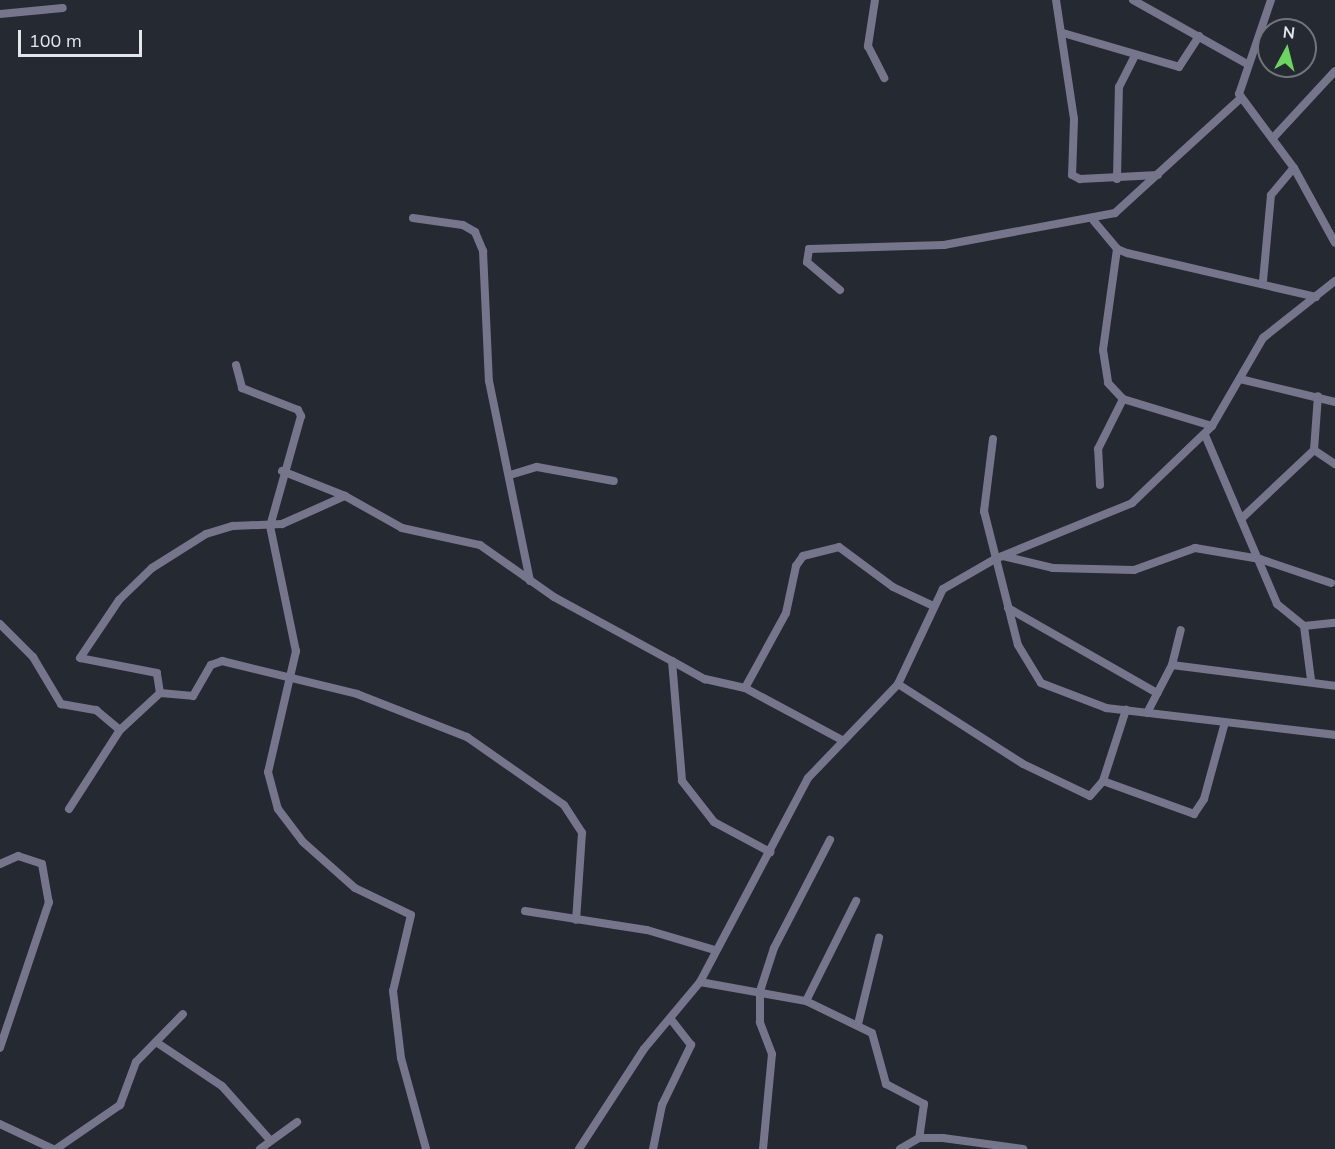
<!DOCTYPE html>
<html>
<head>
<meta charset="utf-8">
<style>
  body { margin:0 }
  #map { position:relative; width:1335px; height:1149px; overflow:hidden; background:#252931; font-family:Mulish,sans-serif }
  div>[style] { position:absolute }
  .minor>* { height:8px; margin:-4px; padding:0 4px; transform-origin:4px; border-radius:4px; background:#75758c }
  span { translate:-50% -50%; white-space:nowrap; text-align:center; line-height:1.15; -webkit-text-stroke:4.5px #252931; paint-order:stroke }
  .north { position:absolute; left:1257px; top:18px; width:60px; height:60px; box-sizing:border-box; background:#252931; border:2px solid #71757b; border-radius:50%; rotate:7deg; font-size:16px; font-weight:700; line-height:24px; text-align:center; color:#e3e6eb }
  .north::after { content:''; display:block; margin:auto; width:21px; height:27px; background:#6dd361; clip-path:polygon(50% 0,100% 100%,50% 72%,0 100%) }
  .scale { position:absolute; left:18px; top:30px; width:124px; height:27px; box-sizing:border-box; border:3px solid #e3e6eb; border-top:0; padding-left:8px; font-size:18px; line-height:21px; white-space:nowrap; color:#e3e6eb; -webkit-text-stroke:4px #252931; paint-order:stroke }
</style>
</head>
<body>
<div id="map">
  <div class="minor">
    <div style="left:875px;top:0;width:47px;rotate:98.7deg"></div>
    <div style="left:868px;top:46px;width:36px;rotate:63deg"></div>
    <div style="left:1056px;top:0;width:120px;rotate:81.4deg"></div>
    <div style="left:1074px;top:119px;width:56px;rotate:92deg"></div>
    <div style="left:1072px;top:175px;width:9px;rotate:27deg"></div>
    <div style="left:1080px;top:179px;width:78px;rotate:-2.9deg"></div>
    <div style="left:1133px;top:0;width:131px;rotate:29.3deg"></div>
    <div style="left:1271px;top:0;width:99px;rotate:108.8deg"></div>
    <div style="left:1239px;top:94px;width:92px;rotate:53.4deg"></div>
    <div style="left:1294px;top:168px;width:85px;rotate:61.3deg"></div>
    <div style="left:0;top:14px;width:63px;rotate:-5.4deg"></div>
    <div style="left:1063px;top:33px;width:121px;rotate:16.3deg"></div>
    <div style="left:1179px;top:67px;width:37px;rotate:-57deg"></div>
    <div style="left:1273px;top:138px;width:91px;rotate:-47.2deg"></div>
    <div style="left:1117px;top:179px;width:92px;rotate:-88.8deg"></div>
    <div style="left:1119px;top:87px;width:36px;rotate:-63deg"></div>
    <div style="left:413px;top:218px;width:50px;rotate:8deg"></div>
    <div style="left:463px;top:225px;width:14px;rotate:30deg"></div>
    <div style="left:475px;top:232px;width:21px;rotate:67deg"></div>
    <div style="left:483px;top:251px;width:130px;rotate:87.4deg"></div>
    <div style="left:489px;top:381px;width:204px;rotate:78.4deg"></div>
    <div style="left:1093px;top:220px;width:38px;rotate:50deg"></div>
    <div style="left:1117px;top:249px;width:11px;rotate:22deg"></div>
    <div style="left:1127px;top:253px;width:194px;rotate:13.1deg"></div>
    <div style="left:1117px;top:249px;width:102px;rotate:97.9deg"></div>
    <div style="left:1103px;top:350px;width:33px;rotate:81deg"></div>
    <div style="left:1108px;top:383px;width:22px;rotate:47deg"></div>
    <div style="left:1123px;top:399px;width:93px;rotate:16.9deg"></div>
    <div style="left:1263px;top:281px;width:86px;rotate:-84.7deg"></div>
    <div style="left:1271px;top:195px;width:35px;rotate:-50deg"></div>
    <div style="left:840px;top:290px;width:43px;rotate:-139.7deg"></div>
    <div style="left:807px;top:262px;width:13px;rotate:-81deg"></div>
    <div style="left:809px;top:249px;width:135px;rotate:-1.7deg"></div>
    <div style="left:944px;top:245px;width:174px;rotate:-10.6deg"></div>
    <div style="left:1115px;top:213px;width:169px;rotate:-42.4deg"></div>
    <div style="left:236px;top:365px;width:24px;rotate:75deg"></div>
    <div style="left:242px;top:388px;width:60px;rotate:21.4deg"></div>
    <div style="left:298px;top:410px;width:7px;rotate:63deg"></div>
    <div style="left:301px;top:416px;width:114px;rotate:105.7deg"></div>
    <div style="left:270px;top:526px;width:128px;rotate:78.3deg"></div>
    <div style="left:296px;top:651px;width:124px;rotate:103deg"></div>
    <div style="left:268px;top:772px;width:38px;rotate:75deg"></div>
    <div style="left:278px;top:809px;width:41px;rotate:52.9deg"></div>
    <div style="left:303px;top:842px;width:69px;rotate:41.5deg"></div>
    <div style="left:355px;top:888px;width:62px;rotate:25.7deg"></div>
    <div style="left:411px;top:915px;width:78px;rotate:103.3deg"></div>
    <div style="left:393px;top:991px;width:67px;rotate:83.2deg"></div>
    <div style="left:401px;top:1058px;width:94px;rotate:74.6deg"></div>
    <div style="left:1240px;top:379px;width:98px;rotate:13.6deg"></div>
    <div style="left:1205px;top:435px;width:184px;rotate:66.9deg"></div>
    <div style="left:1277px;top:604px;width:35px;rotate:39deg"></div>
    <div style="left:1304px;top:626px;width:54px;rotate:82.6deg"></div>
    <div style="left:993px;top:439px;width:73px;rotate:97.1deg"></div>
    <div style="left:984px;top:511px;width:138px;rotate:75.8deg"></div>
    <div style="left:1018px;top:645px;width:44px;rotate:58.8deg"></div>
    <div style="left:1041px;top:683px;width:70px;rotate:21deg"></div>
    <div style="left:1106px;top:708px;width:231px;rotate:6.7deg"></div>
    <div style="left:1314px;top:450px;width:25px;rotate:34deg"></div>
    <div style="left:282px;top:471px;width:68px;rotate:21.6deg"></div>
    <div style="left:345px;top:496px;width:65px;rotate:29.3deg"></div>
    <div style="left:402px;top:528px;width:80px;rotate:12.3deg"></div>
    <div style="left:480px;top:545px;width:90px;rotate:35.1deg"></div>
    <div style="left:554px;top:597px;width:134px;rotate:28.5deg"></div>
    <div style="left:672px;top:661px;width:38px;rotate:29deg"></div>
    <div style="left:705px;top:679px;width:41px;rotate:12.7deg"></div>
    <div style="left:745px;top:688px;width:110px;rotate:28.2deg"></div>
    <div style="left:510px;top:475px;width:28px;rotate:-17deg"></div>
    <div style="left:537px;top:467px;width:78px;rotate:10.3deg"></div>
    <div style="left:1100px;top:485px;width:36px;rotate:-93deg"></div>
    <div style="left:1098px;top:449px;width:56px;rotate:-63.4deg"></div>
    <div style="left:1241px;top:519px;width:100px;rotate:-43.4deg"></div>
    <div style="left:1314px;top:450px;width:54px;rotate:-85.8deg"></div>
    <div style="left:1003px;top:556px;width:51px;rotate:13.5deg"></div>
    <div style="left:1053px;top:568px;width:81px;rotate:1.4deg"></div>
    <div style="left:1134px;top:570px;width:65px;rotate:-19.8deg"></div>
    <div style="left:1195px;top:548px;width:66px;rotate:9.6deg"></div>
    <div style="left:1260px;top:559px;width:75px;rotate:18.7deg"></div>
    <div style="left:1008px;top:608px;width:172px;rotate:29.7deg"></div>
    <div style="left:0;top:624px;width:47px;rotate:45deg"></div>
    <div style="left:33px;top:657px;width:55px;rotate:59.2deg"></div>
    <div style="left:61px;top:704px;width:36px;rotate:10deg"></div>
    <div style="left:96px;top:710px;width:31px;rotate:40deg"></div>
    <div style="left:1304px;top:626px;width:31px;rotate:-6deg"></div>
    <div style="left:672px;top:661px;width:120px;rotate:85.2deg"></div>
    <div style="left:682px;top:781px;width:52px;rotate:52deg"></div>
    <div style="left:714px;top:822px;width:64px;rotate:28.2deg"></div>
    <div style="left:1172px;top:665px;width:164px;rotate:7.3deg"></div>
    <div style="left:898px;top:684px;width:148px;rotate:32.6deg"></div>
    <div style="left:1023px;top:764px;width:74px;rotate:25.5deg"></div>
    <div style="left:1090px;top:796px;width:20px;rotate:-49deg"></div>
    <div style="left:1103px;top:781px;width:75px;rotate:-72.1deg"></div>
    <div style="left:745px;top:688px;width:85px;rotate:-61.3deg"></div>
    <div style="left:786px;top:613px;width:48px;rotate:-78deg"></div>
    <div style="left:796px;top:566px;width:12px;rotate:-55deg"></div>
    <div style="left:803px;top:556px;width:37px;rotate:-14deg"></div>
    <div style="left:839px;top:547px;width:67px;rotate:36.5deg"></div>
    <div style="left:893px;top:587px;width:42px;rotate:25.3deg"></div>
    <div style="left:160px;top:693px;width:20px;rotate:-99deg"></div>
    <div style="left:157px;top:673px;width:78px;rotate:-169deg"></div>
    <div style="left:80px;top:658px;width:70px;rotate:-56.1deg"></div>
    <div style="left:119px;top:600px;width:46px;rotate:-44.1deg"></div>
    <div style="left:152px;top:568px;width:64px;rotate:-32.2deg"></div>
    <div style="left:206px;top:534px;width:28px;rotate:-17deg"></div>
    <div style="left:233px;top:526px;width:49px;rotate:-2.3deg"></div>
    <div style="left:282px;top:524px;width:69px;rotate:-24deg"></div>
    <div style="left:1147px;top:713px;width:54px;rotate:-62.5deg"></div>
    <div style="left:1172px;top:665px;width:36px;rotate:-76deg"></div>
    <div style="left:1103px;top:781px;width:97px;rotate:19.9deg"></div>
    <div style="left:1194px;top:814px;width:18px;rotate:-56deg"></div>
    <div style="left:1204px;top:799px;width:76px;rotate:-74.7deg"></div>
    <div style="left:69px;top:809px;width:94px;rotate:-57.2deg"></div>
    <div style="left:120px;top:730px;width:54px;rotate:-42.8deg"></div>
    <div style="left:160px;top:693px;width:33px;rotate:5deg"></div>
    <div style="left:193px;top:696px;width:36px;rotate:-60deg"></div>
    <div style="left:211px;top:665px;width:12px;rotate:-20deg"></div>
    <div style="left:222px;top:661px;width:139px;rotate:13.7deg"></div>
    <div style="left:357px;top:694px;width:118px;rotate:21.4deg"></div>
    <div style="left:467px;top:737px;width:118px;rotate:35deg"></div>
    <div style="left:564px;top:805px;width:33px;rotate:57deg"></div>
    <div style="left:582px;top:833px;width:87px;rotate:93.9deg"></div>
    <div style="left:0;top:864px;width:20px;rotate:-24deg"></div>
    <div style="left:18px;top:856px;width:25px;rotate:18deg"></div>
    <div style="left:42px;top:864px;width:39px;rotate:80deg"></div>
    <div style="left:49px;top:902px;width:154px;rotate:108.6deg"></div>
    <div style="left:525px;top:911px;width:123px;rotate:8.9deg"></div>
    <div style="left:647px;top:930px;width:71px;rotate:16.4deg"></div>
    <div style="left:700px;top:982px;width:108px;rotate:10.2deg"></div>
    <div style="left:806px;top:1001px;width:73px;rotate:25.9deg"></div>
    <div style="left:872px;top:1033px;width:53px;rotate:74.6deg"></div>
    <div style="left:886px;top:1084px;width:43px;rotate:27.8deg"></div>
    <div style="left:924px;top:1104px;width:34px;rotate:98deg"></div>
    <div style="left:806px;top:1001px;width:112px;rotate:-63.4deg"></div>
    <div style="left:858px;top:1024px;width:89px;rotate:-76.3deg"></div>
    <div style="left:156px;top:1042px;width:79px;rotate:33.7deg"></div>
    <div style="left:222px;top:1086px;width:72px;rotate:48.4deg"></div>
    <div style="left:0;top:1124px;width:59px;rotate:25.3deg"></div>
    <div style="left:56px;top:1149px;width:78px;rotate:-34.5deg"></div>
    <div style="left:120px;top:1105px;width:46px;rotate:-69.6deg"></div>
    <div style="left:136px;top:1062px;width:67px;rotate:-45.6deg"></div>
    <div style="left:260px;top:1149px;width:46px;rotate:-36.1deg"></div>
    <div style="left:579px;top:1149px;width:119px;rotate:-57deg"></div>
    <div style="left:644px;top:1049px;width:87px;rotate:-50.1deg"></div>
    <div style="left:700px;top:982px;width:231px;rotate:-62.1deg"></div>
    <div style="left:808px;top:778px;width:130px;rotate:-46.2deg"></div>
    <div style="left:898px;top:684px;width:105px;rotate:-64.7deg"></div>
    <div style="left:943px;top:589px;width:60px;rotate:-30deg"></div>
    <div style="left:995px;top:559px;width:148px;rotate:-22.2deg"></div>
    <div style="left:1132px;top:503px;width:111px;rotate:-43.9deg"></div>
    <div style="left:1212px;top:426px;width:102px;rotate:-59.9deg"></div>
    <div style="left:1263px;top:338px;width:92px;rotate:-38.4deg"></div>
    <div style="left:653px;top:1149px;width:45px;rotate:-78.4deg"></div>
    <div style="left:662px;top:1105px;width:67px;rotate:-64.2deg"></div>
    <div style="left:691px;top:1045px;width:33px;rotate:-128deg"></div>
    <div style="left:763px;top:1149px;width:95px;rotate:-84.6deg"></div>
    <div style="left:772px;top:1054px;width:34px;rotate:-111deg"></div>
    <div style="left:760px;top:1022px;width:31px;rotate:-90deg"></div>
    <div style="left:760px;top:991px;width:45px;rotate:-72deg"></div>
    <div style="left:774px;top:948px;width:122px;rotate:-62.6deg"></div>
    <div style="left:900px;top:1149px;width:22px;rotate:-30deg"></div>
    <div style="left:919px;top:1138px;width:24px"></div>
    <div style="left:943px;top:1138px;width:81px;rotate:7.8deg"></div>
  </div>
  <div class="north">N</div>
  <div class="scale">100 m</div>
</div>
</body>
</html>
